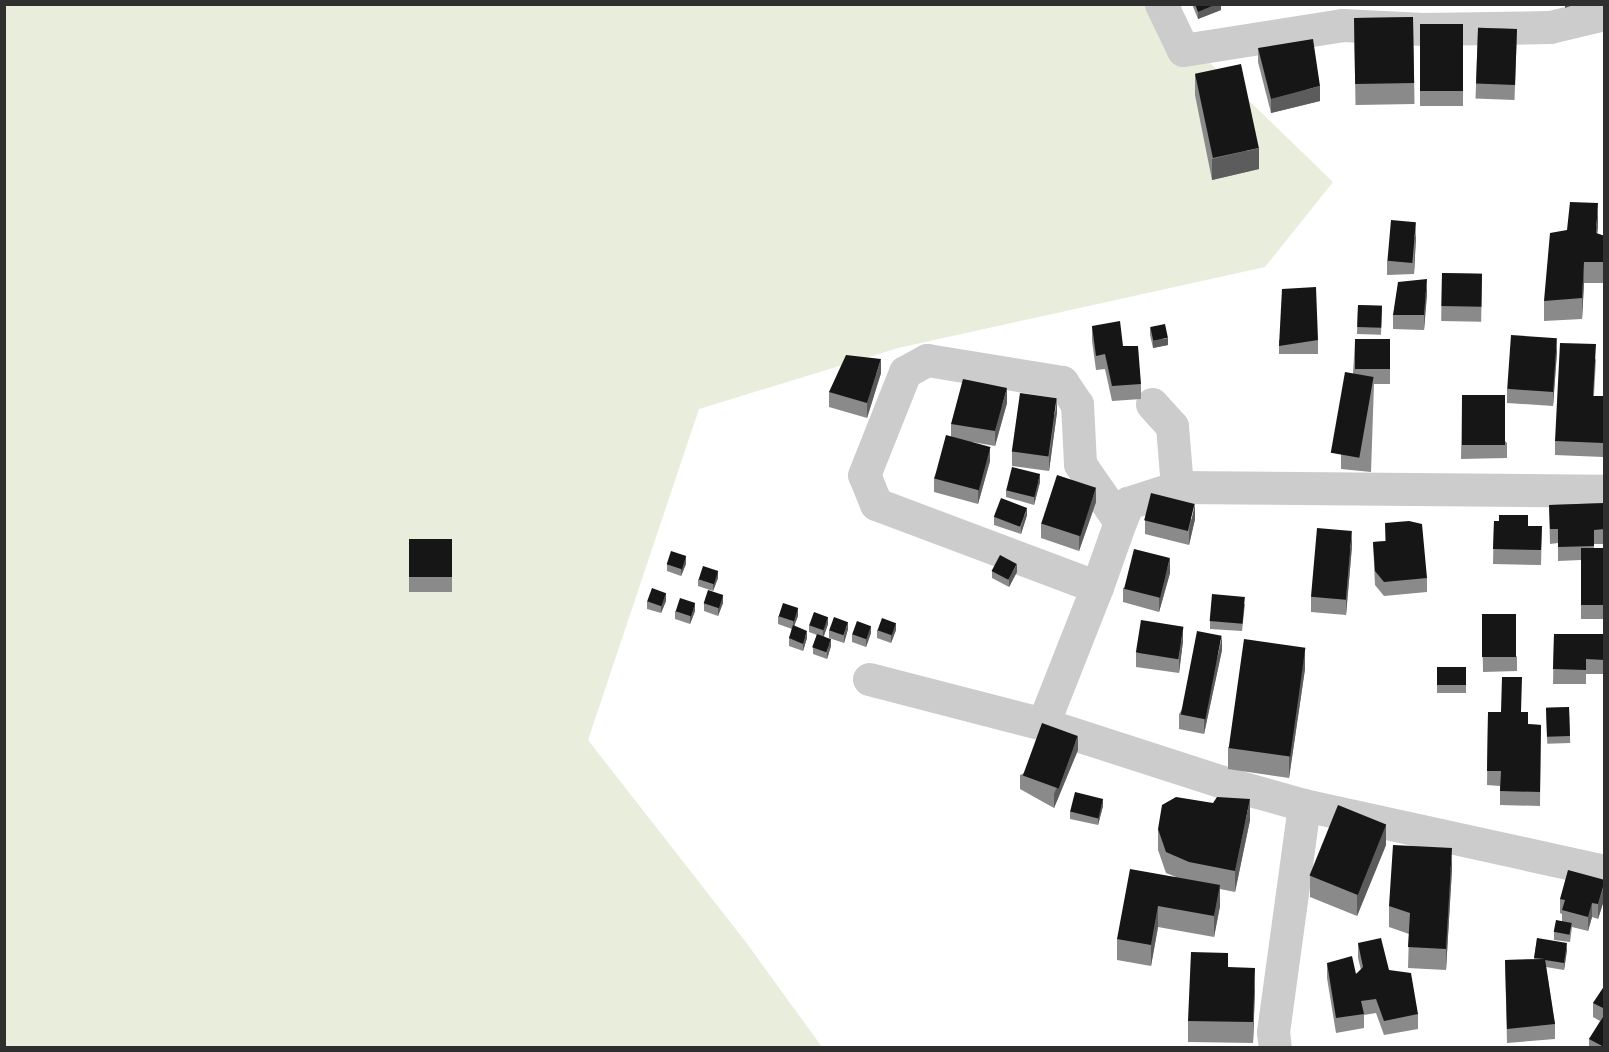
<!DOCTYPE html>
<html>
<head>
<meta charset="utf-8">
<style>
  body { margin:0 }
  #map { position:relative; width:1609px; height:1052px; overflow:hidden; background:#fff; font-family:Helvetica,sans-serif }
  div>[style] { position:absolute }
  .green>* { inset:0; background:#e8eddc }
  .minor>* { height:33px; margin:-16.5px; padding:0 16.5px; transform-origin:16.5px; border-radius:16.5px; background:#ccc }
  .wall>* { inset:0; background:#8a8a8a; transform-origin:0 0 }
  .shaded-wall>* { inset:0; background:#5c5c5c }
  .building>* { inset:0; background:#161616; transform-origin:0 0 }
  span { translate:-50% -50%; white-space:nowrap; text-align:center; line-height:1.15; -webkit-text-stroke:6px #fff; paint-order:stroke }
  .frame { position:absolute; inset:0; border:6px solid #2f2f2f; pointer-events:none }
</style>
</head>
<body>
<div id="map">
  <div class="green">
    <div style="clip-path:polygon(5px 5px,1182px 5px,1177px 31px,1333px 182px,1265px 267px,898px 348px,699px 409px,588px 740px,745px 941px,822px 1047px,5px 1048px)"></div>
  </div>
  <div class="minor">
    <div style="left:1161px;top:4px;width:51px;rotate:64.4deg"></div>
    <div style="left:1183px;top:50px;width:161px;rotate:-8.9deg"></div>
    <div style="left:1342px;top:25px;width:81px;rotate:2.8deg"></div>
    <div style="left:1423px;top:29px;width:127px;rotate:-0.9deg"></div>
    <div style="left:1550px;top:27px;width:56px;rotate:-13.5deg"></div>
    <div style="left:1152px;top:404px;width:30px;rotate:48deg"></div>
    <div style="left:1172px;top:426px;width:61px;rotate:85.3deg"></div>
    <div style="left:1097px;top:587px;width:69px;rotate:-70.5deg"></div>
    <div style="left:869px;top:679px;width:180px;rotate:14.5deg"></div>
    <div style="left:1043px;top:724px;width:199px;rotate:17.9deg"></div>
    <div style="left:1232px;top:785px;width:75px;rotate:15.5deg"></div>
    <div style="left:1304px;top:805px;width:307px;rotate:12.4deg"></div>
    <div style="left:1043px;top:724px;width:147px;rotate:-68.5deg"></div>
    <div style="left:1097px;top:587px;width:236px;rotate:-159.4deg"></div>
    <div style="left:876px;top:504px;width:31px;rotate:-112deg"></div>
    <div style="left:864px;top:475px;width:111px;rotate:-68.3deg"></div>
    <div style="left:905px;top:372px;width:25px;rotate:-29deg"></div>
    <div style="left:927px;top:360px;width:137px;rotate:9.3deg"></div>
    <div style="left:1062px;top:382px;width:27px;rotate:56deg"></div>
    <div style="left:1077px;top:404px;width:60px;rotate:87.1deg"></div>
    <div style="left:1080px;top:464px;width:70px;rotate:55.4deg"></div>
    <div style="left:1120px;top:522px;width:21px;rotate:-67deg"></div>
    <div style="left:1128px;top:503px;width:52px;rotate:-18.1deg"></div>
    <div style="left:1177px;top:487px;width:427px;rotate:0.5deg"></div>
    <div style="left:1275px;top:1048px;width:16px;rotate:-97deg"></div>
    <div style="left:1273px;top:1032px;width:229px;rotate:-82.2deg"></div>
  </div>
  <div class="wall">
    <div style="clip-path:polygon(1192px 4px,1221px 4px,1221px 10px,1198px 19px)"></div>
    <div style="left:1413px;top:17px;width:87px;height:59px;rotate:89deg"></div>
    <div style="left:1420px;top:24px;width:43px;height:82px"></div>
    <div style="left:1517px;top:29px;width:71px;height:39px;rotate:92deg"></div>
    <div style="clip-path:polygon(1258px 48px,1320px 101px,1271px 113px,1258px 62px)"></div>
    <div style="clip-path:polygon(1195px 74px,1259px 169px,1212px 180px,1195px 95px)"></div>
    <div style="clip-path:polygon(1598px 224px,1597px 234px,1605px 236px,1605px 283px,1584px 283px,1582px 319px,1544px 321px,1544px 301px)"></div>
    <div style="clip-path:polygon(1416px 236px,1414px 274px,1387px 275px,1387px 261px)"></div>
    <div style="left:1442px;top:273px;width:40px;height:48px;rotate:1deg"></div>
    <div style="clip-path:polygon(1427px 294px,1424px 330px,1393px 329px,1393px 315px)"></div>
    <div style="left:1358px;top:305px;width:24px;height:29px;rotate:2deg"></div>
    <div style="clip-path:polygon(1092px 326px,1123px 346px,1141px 384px,1141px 399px,1112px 401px,1105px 369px,1096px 370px,1092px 341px)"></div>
    <div style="clip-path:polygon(1150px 327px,1168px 345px,1153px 348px,1150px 335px)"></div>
    <div style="clip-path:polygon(1390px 339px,1390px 384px,1374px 384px,1371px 472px,1341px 469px,1341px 454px,1353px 373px,1355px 340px)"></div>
    <div style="left:1318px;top:340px;width:14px;height:39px;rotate:90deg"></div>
    <div style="clip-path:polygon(1557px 352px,1553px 406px,1507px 403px,1507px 389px)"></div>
    <div style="clip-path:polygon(1596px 358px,1594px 396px,1605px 396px,1603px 457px,1555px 455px,1555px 441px)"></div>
    <div style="clip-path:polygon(881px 373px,867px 418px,829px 407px,829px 392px)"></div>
    <div style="clip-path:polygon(1462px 395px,1507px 443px,1507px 458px,1461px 459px)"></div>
    <div style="clip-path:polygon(1007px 403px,995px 446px,972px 442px,990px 461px,978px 504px,934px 492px,934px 478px,951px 436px,951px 424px)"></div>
    <div style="clip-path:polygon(1057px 412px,1049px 471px,1012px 466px,1012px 451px)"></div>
    <div style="clip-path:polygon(1040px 482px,1034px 505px,1006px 497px,1006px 490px)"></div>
    <div style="clip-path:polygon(1096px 502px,1079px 551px,1041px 538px,1041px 523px)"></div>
    <div style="clip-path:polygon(1605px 503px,1605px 544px,1594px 544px,1594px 548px,1605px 548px,1605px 619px,1581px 619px,1581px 560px,1558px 561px,1558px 543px,1550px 544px,1549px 505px)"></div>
    <div style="clip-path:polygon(1027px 515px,1021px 534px,994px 525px,994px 517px)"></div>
    <div style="clip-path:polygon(1195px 519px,1189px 545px,1145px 534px,1145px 520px)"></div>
    <div style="clip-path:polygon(1494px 521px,1528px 526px,1542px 526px,1541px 565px,1493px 564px)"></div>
    <div style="clip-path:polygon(1385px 523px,1427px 578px,1427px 592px,1384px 596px,1375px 585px,1373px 542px,1385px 541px)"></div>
    <div style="left:409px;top:539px;width:43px;height:53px"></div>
    <div style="clip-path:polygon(1352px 546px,1346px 615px,1311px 612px,1311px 597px)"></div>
    <div style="clip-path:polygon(667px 564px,686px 564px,681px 576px,667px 571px)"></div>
    <div style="clip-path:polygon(992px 571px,1017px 572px,1009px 587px,992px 578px)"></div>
    <div style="clip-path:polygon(1170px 573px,1159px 612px,1123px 602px,1123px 588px)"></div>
    <div style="clip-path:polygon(718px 578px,713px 591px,698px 586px,698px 579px)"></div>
    <div style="clip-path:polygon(647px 601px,666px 601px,661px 613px,647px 609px)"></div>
    <div style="clip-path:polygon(704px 603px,723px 603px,718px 616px,704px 611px)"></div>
    <div style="clip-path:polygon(1245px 604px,1242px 631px,1210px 629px,1210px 621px)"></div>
    <div style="clip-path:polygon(675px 611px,695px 611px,690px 624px,675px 619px)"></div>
    <div style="clip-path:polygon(1482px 614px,1517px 657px,1517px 671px,1483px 672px)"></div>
    <div style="clip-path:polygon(778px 616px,798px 616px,794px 626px,807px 638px,803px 651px,789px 646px,789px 638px,792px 629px,778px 624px)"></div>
    <div style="clip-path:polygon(828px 624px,824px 636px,831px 646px,827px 659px,813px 654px,813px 647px,817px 635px,809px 632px,809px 625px)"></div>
    <div style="clip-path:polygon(848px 629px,844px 643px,829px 638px,829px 630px)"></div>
    <div style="clip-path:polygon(877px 630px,896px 630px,891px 643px,877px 638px)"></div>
    <div style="clip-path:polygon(871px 633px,866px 647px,852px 642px,852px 634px)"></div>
    <div style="clip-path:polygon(1554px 634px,1605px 634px,1605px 674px,1586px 674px,1586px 684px,1553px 684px)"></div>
    <div style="clip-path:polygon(1183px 641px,1179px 673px,1136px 667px,1136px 653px)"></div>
    <div style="clip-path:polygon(1222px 650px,1204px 734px,1179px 729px,1179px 714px)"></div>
    <div style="left:1437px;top:667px;width:29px;height:26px"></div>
    <div style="clip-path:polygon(1305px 669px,1289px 778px,1228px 769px,1228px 748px)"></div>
    <div style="left:1569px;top:707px;width:36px;height:23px;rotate:88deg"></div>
    <div style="clip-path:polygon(1488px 712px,1521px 712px,1528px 724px,1541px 725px,1540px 806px,1500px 805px,1500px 786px,1487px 785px)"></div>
    <div style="clip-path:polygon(1078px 750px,1054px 808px,1020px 789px,1020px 775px)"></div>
    <div style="clip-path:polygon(1103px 806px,1098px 825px,1070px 819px,1070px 811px)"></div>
    <div style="clip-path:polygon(1250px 820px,1235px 892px,1220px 889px,1220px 906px,1214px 937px,1158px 927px,1151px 966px,1117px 960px,1117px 939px,1176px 877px,1166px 873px,1158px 850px,1158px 829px)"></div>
    <div style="clip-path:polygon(1386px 845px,1357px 916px,1310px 897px,1310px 876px)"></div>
    <div style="clip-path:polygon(1452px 869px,1446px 970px,1408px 968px,1409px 934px,1389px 927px,1389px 906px)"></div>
    <div style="clip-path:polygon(1605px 880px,1605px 897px,1598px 919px,1592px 917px,1588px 931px,1572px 927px,1570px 942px,1554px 940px,1554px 932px,1562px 921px,1562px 914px,1560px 913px,1560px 899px)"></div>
    <div style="clip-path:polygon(1537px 938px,1567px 950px,1564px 970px,1546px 967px,1555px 1024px,1555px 1039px,1507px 1043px,1505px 960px,1534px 959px)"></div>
    <div style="clip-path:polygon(1358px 943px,1389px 970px,1418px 1014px,1418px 1029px,1384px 1035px,1376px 1013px,1364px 1015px,1364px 1028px,1336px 1033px,1327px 978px,1327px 963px,1356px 974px,1361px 970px,1358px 958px)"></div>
    <div style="clip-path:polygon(1605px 985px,1605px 1047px,1589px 1047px,1589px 1039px,1600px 1021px,1593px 1017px,1593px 1003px)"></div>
    <div style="clip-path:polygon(1255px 989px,1253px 1043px,1188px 1042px,1188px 1021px)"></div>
  </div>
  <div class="shaded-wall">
    <div style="clip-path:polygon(1217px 4px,1221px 4px,1221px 10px,1198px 19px,1198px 12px)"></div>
    <div style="clip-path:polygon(1565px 4px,1576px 4px,1565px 8px)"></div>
    <div style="clip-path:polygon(1320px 86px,1320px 101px,1271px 113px,1271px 99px)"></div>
    <div style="clip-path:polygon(1259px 148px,1259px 169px,1212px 180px,1212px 159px)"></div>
    <div style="clip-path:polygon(1598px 203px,1598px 224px,1596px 254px,1596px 233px)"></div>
    <div style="clip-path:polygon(1416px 222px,1416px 236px,1414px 274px,1414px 260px)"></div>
    <div style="clip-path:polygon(1584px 262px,1584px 283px,1582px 319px,1582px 298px)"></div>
    <div style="clip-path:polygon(1427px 279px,1427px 294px,1424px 330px,1424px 315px)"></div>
    <div style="clip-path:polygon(1168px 338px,1168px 345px,1153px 348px,1153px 341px)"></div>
    <div style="clip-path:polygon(1557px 338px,1557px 352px,1553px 406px,1553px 392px)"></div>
    <div style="clip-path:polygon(881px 359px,881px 373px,867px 418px,867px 403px)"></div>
    <div style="clip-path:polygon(1007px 388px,1007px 403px,995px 446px,995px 431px)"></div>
    <div style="clip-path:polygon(1057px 398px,1057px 412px,1049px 471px,1049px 457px)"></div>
    <div style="clip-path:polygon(990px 447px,990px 461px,978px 504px,978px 490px)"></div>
    <div style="clip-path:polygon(1040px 474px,1040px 482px,1034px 505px,1034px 498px)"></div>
    <div style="clip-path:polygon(1096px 488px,1096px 502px,1079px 551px,1079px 536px)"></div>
    <div style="clip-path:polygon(1195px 504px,1195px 519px,1189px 545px,1189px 530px)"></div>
    <div style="clip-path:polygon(1027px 508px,1027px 515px,1021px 534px,1021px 527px)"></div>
    <div style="clip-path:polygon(1352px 531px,1352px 546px,1346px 615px,1346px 600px)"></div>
    <div style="clip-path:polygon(686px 556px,686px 564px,681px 576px,681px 569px)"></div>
    <div style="clip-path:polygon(1170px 558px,1170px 573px,1159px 612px,1159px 597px)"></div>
    <div style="clip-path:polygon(1017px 564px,1017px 572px,1009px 587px,1009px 579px)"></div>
    <div style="clip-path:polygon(718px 571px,718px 578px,713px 591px,713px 584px)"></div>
    <div style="clip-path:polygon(666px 593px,666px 601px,661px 613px,661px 606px)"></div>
    <div style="clip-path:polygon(723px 595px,723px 603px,718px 616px,718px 608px)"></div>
    <div style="clip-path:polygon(695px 603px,695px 611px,690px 624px,690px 616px)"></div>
    <div style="clip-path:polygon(798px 608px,798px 616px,793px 629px,793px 622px)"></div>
    <div style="clip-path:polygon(828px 617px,828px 624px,823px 638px,823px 630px)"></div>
    <div style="clip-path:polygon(848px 622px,848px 629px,844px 643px,844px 635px)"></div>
    <div style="clip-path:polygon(896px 623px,896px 630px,891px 643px,891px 636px)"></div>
    <div style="clip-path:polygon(871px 626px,871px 633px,866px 647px,866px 639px)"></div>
    <div style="clip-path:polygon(1183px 627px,1183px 641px,1179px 673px,1179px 659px)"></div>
    <div style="clip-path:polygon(807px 631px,807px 638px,803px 651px,803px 644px)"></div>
    <div style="clip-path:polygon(1222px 636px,1222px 650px,1204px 734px,1204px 720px)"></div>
    <div style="clip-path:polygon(831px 639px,831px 646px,827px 659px,827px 652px)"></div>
    <div style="clip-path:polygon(1305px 648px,1305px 669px,1289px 778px,1289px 757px)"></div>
    <div style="clip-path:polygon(1078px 736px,1078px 750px,1054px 808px,1054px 794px)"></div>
    <div style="clip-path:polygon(1103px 799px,1103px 806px,1098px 825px,1098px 818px)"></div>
    <div style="clip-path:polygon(1250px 799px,1250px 820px,1235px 892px,1235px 871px)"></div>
    <div style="clip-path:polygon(1386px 824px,1386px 845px,1357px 916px,1357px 895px)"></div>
    <div style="clip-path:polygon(1452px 848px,1452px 869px,1446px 970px,1446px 949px)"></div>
    <div style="clip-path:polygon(1605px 883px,1605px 897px,1598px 919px,1598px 904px)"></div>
    <div style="clip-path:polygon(1220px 885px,1220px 906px,1214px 937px,1214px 916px)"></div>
    <div style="clip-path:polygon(1592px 903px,1592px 917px,1588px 931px,1588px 917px)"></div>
    <div style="clip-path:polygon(1158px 906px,1158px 927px,1151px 966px,1151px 945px)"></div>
    <div style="clip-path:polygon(1567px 943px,1567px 950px,1564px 970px,1564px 963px)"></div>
    <div style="clip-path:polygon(1255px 968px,1255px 989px,1253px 1043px,1253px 1022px)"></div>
  </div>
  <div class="building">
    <div style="clip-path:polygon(1195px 4px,1217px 4px,1198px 12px)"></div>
    <div style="left:1413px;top:17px;width:66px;height:59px;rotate:89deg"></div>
    <div style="left:1420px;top:24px;width:43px;height:67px"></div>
    <div style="left:1517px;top:29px;width:56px;height:39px;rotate:92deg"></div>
    <div style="clip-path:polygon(1313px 39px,1320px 86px,1271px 99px,1258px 48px)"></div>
    <div style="left:1241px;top:64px;width:86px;height:47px;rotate:78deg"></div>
    <div style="clip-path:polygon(1570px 202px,1598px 203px,1596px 233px,1605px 236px,1605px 262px,1584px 262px,1582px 298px,1544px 301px,1550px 233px,1567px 230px)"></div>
    <div style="left:1391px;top:220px;width:25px;height:41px;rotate:5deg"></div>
    <div style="left:1442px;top:273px;width:40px;height:33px;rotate:1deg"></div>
    <div style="clip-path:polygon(1427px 279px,1424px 315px,1393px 315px,1398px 282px)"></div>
    <div style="clip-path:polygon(1316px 287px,1318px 340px,1279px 346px,1282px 289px)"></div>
    <div style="left:1358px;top:305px;width:24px;height:22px;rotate:2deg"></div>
    <div style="clip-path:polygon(1120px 321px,1123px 346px,1138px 346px,1141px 384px,1112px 386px,1105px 354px,1096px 356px,1092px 326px)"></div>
    <div style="left:1165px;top:324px;width:14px;height:15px;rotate:78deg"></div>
    <div style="left:1511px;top:335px;width:46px;height:54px;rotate:4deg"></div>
    <div style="left:1390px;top:339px;width:30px;height:35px;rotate:90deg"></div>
    <div style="clip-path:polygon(1560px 343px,1596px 344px,1593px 396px,1605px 396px,1603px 443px,1555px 441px)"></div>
    <div style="clip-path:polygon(846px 355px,881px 359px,867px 403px,829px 392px)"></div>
    <div style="left:1345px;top:372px;width:29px;height:82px;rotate:10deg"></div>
    <div style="clip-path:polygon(963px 379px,1007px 388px,995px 431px,951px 424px)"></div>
    <div style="left:1020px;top:393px;width:37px;height:59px;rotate:8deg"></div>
    <div style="left:1462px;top:395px;width:43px;height:50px"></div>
    <div style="left:946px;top:435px;width:46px;height:45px;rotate:15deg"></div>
    <div style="left:1012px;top:467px;width:29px;height:24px;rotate:14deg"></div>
    <div style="left:1057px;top:475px;width:41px;height:51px;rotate:18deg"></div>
    <div style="left:1151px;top:493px;width:45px;height:28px;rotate:14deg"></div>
    <div style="left:1001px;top:498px;width:28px;height:20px;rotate:21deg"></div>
    <div style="clip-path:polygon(1605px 503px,1605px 529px,1594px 530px,1594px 546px,1558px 547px,1558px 529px,1550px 529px,1549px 505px)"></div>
    <div style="clip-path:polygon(1499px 515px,1528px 515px,1528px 526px,1542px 526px,1541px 550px,1493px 549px,1494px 521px,1499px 521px)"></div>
    <div style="clip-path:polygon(1409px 521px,1422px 524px,1427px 578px,1384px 582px,1375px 571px,1373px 542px,1386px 541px,1385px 523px)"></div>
    <div style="left:1317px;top:528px;width:35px;height:69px;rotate:5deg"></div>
    <div style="left:409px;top:539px;width:43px;height:38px"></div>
    <div style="left:1581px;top:548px;width:24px;height:57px"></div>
    <div style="left:1134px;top:549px;width:37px;height:41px;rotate:14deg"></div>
    <div style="left:671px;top:551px;width:16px;height:14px;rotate:18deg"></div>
    <div style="left:1000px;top:555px;width:19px;height:18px;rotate:28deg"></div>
    <div style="left:703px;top:566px;width:16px;height:14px;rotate:18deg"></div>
    <div style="left:652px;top:588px;width:15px;height:14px;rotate:20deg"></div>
    <div style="left:708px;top:590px;width:16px;height:14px;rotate:18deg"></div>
    <div style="left:1212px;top:594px;width:33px;height:27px;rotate:5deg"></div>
    <div style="left:680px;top:598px;width:16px;height:14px;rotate:18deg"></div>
    <div style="left:783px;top:603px;width:16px;height:14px;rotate:18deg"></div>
    <div style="left:814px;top:612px;width:15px;height:14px;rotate:20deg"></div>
    <div style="left:1482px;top:614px;width:34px;height:43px"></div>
    <div style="left:834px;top:617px;width:15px;height:14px;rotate:20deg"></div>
    <div style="left:882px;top:618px;width:15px;height:13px;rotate:20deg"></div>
    <div style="left:1141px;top:620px;width:43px;height:33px;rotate:9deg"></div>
    <div style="left:857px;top:621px;width:15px;height:14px;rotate:20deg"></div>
    <div style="clip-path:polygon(793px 625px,807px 631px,803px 644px,789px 638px)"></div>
    <div style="left:1197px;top:631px;width:25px;height:85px;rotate:11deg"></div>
    <div style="left:817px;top:634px;width:15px;height:14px;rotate:20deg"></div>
    <div style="clip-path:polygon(1554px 634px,1605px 634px,1605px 660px,1586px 659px,1586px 670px,1553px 669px)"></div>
    <div style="left:1244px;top:639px;width:62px;height:110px;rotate:8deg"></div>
    <div style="left:1437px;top:667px;width:29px;height:18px"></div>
    <div style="clip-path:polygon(1502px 677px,1522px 677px,1521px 712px,1528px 712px,1528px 724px,1541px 725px,1540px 792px,1500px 791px,1501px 771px,1487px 771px,1488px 712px,1501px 712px)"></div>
    <div style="left:1569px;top:707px;width:29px;height:23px;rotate:88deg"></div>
    <div style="left:1042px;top:723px;width:38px;height:56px;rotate:20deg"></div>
    <div style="left:1075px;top:792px;width:29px;height:20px;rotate:14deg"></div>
    <div style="clip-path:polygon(1176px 797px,1213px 803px,1217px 797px,1250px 799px,1235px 871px,1189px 862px,1166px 852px,1158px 829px,1162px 805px)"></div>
    <div style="left:1338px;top:805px;width:52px;height:76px;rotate:22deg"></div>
    <div style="clip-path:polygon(1393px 845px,1452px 848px,1446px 949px,1408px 947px,1410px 913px,1389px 906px)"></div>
    <div style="clip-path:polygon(1130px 869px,1220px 885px,1214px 916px,1158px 906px,1151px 945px,1117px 939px)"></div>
    <div style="clip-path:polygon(1568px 870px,1605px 880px,1598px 904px,1592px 903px,1588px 917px,1562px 910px,1565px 900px,1560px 899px)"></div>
    <div style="left:1556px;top:920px;width:16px;height:12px;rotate:11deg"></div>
    <div style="clip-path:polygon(1381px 938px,1389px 970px,1411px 973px,1418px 1014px,1384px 1021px,1376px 999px,1361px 1001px,1364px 1014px,1336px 1018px,1327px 963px,1352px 956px,1356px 974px,1363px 967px,1358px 943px)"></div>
    <div style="clip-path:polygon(1537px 938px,1567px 943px,1564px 963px,1545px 960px,1545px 959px,1534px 958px)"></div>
    <div style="clip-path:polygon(1191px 952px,1228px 953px,1228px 967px,1255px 968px,1253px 1022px,1188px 1021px)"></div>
    <div style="clip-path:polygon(1545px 959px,1555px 1024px,1507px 1029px,1505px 960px)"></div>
    <div style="clip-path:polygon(1605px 985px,1605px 1009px,1593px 1003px)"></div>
    <div style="clip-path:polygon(1605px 1014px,1605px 1047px,1604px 1047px,1589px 1039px)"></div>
  </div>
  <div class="frame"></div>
</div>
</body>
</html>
